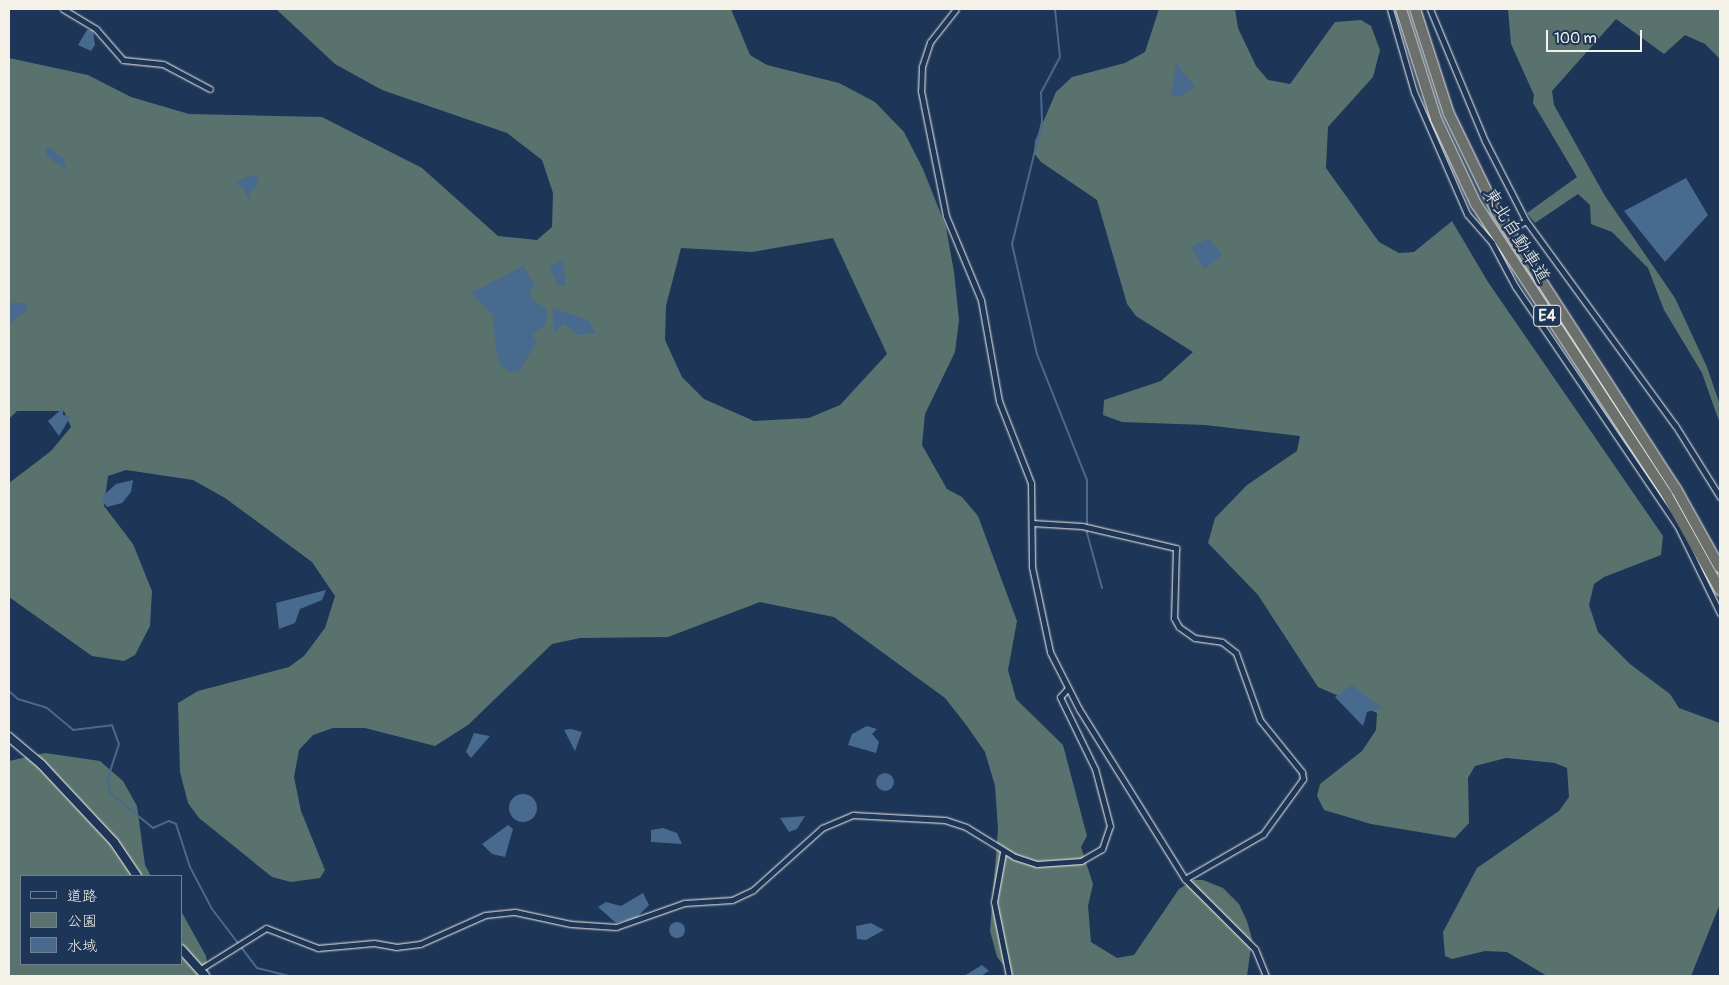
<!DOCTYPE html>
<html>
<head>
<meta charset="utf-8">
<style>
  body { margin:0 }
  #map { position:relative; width:1729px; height:985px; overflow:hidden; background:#1d3557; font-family:Pangolin,"Klee One",sans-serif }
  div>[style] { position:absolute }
  .green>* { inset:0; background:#59726e }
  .water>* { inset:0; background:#476a8e }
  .round { border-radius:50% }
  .stream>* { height:2px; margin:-1px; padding:0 1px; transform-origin:1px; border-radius:1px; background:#476a8e }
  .roads { filter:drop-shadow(0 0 1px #f4f1e8) drop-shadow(0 0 1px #f4f1e8) }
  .street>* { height:5px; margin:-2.5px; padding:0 2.5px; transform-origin:2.5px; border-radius:2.5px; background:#1d3557 }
  .secondary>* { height:8px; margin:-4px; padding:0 4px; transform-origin:4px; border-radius:4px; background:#1d3557 }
  .highway>* { height:10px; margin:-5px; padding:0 5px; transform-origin:5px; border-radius:5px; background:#6b706d }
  span { translate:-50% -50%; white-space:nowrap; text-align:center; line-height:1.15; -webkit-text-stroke:5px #1d3557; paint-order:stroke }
  .shield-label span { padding:1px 4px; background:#1d3557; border:1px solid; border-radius:4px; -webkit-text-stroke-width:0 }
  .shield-label { font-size:16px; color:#f4f1e8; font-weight:700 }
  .street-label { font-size:18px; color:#f4f1e8 }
  .frame { position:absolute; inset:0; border:10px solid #f4f1e8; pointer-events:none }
  .legend { position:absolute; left:20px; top:875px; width:162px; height:90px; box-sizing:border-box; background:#1d3557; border:1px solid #738091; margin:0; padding:6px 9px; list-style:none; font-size:15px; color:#f4f1e8 }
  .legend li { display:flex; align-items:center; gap:10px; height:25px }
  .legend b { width:25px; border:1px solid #738091 }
  .scale { position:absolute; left:1546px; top:30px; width:96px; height:22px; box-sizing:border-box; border:2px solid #f4f1e8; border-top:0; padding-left:6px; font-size:15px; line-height:18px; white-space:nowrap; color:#f4f1e8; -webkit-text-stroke:4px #1d3557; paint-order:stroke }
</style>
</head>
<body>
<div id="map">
  <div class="green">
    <div style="clip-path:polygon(evenodd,276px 9px,731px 9px,750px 55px,767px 65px,839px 83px,875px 102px,904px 132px,923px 169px,946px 227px,954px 272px,959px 320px,955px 352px,925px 414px,922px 445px,947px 489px,962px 497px,978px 516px,1017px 621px,1008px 670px,1016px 699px,1063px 745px,1087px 836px,1081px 847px,1093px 884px,1088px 906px,1091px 942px,1117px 958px,1134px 955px,1179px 889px,1194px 880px,1203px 880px,1223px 888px,1239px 904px,1247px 921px,1252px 939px,1247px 976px,1012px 976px,997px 957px,990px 931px,998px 829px,995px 786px,985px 752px,967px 726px,945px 698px,834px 617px,760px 602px,668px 637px,580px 638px,552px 644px,468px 725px,435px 746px,365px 728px,333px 728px,313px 735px,299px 750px,294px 777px,301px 811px,325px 870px,320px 878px,291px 882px,272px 877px,199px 818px,188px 803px,180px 772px,178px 703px,198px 691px,289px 667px,304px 656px,325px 628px,335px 596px,312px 562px,225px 498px,193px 480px,126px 470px,108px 476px,104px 506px,133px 544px,152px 591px,150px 626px,135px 655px,124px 661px,92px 656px,9px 597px,9px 483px,51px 451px,71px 427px,64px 411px,17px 411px,9px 419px,9px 58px,88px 75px,131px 97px,189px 114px,322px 117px,422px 168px,498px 236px,537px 240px,552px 227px,553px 193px,542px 160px,507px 133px,382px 90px,335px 64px,276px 9px,833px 238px,887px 354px,840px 405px,809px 418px,754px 421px,704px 399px,682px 377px,665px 340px,666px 306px,681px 248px,752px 252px,833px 238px)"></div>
    <div style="clip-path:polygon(1159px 9px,1235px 9px,1238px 28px,1256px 66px,1268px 80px,1290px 84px,1335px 22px,1361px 20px,1371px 26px,1380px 50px,1373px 77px,1328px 127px,1326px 168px,1379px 242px,1399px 253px,1414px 252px,1452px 221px,1488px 282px,1663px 536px,1661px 555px,1604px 577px,1594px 584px,1589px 605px,1598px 632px,1630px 664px,1670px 694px,1679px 708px,1720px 723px,1720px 904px,1691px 976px,1547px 976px,1507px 952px,1485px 951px,1452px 959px,1445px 956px,1443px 932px,1477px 868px,1559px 811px,1569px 797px,1567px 768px,1555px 763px,1506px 758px,1475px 766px,1468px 778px,1469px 823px,1455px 838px,1371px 824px,1324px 810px,1317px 796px,1320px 784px,1362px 751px,1376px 730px,1377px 713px,1318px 687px,1258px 595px,1208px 543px,1215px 518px,1247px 485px,1297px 451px,1300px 436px,1205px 425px,1122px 422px,1103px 415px,1104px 400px,1161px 381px,1193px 352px,1136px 316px,1127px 304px,1097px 200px,1041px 162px,1034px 153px,1035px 141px,1056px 92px,1072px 77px,1125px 63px,1145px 52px)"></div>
    <div style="clip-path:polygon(1508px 9px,1720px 9px,1720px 59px,1705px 44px,1685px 35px,1664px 54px,1616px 19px,1552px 91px,1554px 105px,1605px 196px,1675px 298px,1707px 367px,1720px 405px,1720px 424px,1702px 373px,1664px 310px,1648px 268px,1612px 232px,1591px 224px,1590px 205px,1578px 194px,1535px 223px,1527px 213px,1577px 177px,1533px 103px,1534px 95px,1511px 44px)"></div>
    <div style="clip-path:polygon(45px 753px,100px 761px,123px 781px,137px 806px,145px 865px,151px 876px,21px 876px,21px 964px,181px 964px,181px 911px,206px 956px,208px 976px,9px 976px,9px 761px)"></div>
  </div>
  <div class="water">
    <div style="clip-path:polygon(87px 30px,93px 30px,95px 45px,91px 51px,78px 45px)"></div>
    <div style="clip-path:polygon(1176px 63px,1195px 86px,1181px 96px,1171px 96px)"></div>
    <div style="clip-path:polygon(49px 147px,63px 158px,67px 170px,48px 157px,45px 149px)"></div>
    <div style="clip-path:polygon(252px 175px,258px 177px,258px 184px,250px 192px,250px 202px,242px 186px,234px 182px)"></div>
    <div style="clip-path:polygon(1686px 178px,1708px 215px,1665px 262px,1624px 211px)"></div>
    <div style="clip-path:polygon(1209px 238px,1222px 255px,1204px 269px,1191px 247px)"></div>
    <div style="clip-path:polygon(562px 260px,564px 264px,565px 286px,558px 286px,550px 266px)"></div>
    <div style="clip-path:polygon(523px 266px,535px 284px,530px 290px,531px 299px,547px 309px,546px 325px,532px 335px,537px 341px,520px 370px,510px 373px,500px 364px,496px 350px,493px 315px,471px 293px)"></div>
    <div style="clip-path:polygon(11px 303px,24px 303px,28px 309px,9px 324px)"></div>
    <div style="clip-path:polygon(553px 308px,588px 320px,596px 333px,578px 335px,564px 324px,554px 332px)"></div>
    <div style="clip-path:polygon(63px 408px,63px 415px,71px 416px,59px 436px,48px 421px)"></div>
    <div style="clip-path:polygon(133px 480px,131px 492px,122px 503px,107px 507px,101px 499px,105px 494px,116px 484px)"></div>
    <div style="clip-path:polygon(326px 590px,322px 600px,300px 609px,295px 623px,279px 629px,276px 603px)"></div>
    <div style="clip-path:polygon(1352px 685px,1382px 708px,1367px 712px,1363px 726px,1335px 697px)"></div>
    <div style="clip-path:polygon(867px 726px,877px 729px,872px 734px,879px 742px,876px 753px,848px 745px,852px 734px)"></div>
    <div style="clip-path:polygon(571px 729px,582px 732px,575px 751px,564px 730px)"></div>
    <div style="clip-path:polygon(474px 733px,490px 736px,471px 758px,466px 752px)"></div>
    <div class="round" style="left:876px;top:773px;width:18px;height:18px"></div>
    <div class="round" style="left:509px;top:794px;width:28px;height:28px"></div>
    <div style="clip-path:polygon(805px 816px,797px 829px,789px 832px,780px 818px)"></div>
    <div style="clip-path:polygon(508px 825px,513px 829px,505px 857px,492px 854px,482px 844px)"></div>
    <div style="clip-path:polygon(663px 828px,677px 833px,682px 844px,651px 842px,651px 830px)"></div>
    <div style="clip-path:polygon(643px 893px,649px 905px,636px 918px,616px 923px,598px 907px,606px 902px,621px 906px)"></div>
    <div class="round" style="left:669px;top:922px;width:16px;height:16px"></div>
    <div style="clip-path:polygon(871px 923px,884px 930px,866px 940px,857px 939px,856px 926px)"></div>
    <div style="clip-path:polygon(982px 965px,989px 971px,981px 976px,964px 976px)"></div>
  </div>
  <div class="stream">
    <div style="left:1055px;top:9px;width:48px;rotate:84.1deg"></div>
    <div style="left:1060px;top:57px;width:40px;rotate:118deg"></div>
    <div style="left:1041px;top:92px;width:30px;rotate:88deg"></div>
    <div style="left:1042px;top:122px;width:126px;rotate:103.8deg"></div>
    <div style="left:1012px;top:244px;width:113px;rotate:77.2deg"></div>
    <div style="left:1037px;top:354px;width:136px;rotate:68.4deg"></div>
    <div style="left:1087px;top:480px;width:53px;rotate:90deg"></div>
    <div style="left:1087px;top:533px;width:57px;rotate:74.7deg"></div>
    <div style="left:9px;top:691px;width:12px;rotate:42deg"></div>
    <div style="left:18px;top:699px;width:30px;rotate:17deg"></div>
    <div style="left:47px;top:708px;width:34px;rotate:40deg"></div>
    <div style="left:73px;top:730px;width:39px;rotate:-7deg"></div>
    <div style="left:112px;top:725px;width:20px;rotate:70deg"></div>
    <div style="left:119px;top:744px;width:38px;rotate:108deg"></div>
    <div style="left:107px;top:780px;width:13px;rotate:77deg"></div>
    <div style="left:110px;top:793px;width:55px;rotate:39.1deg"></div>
    <div style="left:153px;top:828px;width:17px;rotate:-24deg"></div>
    <div style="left:169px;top:821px;width:8px;rotate:23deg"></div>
    <div style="left:176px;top:824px;width:45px;rotate:72deg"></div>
    <div style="left:190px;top:867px;width:47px;rotate:62.4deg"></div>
    <div style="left:212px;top:909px;width:74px;rotate:52.7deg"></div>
    <div style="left:257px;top:968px;width:32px;rotate:14deg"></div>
  </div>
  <div class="roads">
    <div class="street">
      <div style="left:63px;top:9px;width:39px;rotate:31deg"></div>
      <div style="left:96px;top:29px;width:41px;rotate:48.9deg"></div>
      <div style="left:123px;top:60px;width:40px;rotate:5.7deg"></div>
      <div style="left:163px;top:64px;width:53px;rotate:28deg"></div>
      <div style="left:956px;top:9px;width:42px;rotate:128.2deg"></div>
      <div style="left:930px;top:42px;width:25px;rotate:108deg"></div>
      <div style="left:922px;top:66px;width:25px;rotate:92deg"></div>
      <div style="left:921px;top:91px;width:127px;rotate:78.7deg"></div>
      <div style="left:946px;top:216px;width:91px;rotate:67.4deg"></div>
      <div style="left:981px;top:300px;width:103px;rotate:79.9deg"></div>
      <div style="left:999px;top:401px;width:88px;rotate:68.7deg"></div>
      <div style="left:1031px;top:483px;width:84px;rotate:89.3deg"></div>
      <div style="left:1032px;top:567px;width:87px;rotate:78deg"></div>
      <div style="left:1050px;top:652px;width:64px;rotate:63deg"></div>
      <div style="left:1079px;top:709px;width:200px;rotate:58.1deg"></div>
      <div style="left:1185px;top:879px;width:99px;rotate:45deg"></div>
      <div style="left:1255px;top:949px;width:29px;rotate:68deg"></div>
      <div style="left:1390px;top:9px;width:86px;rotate:73.9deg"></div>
      <div style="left:1414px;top:92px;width:133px;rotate:66.5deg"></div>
      <div style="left:1467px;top:214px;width:38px;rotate:49deg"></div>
      <div style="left:1492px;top:243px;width:49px;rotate:61.9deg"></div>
      <div style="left:1515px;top:286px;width:289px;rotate:55.9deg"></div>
      <div style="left:1677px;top:525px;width:98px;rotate:64deg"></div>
      <div style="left:1430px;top:9px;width:143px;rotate:67.4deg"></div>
      <div style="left:1485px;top:141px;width:90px;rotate:62.9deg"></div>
      <div style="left:1526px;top:221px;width:253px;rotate:53.9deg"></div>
      <div style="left:1675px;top:425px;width:85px;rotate:58deg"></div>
      <div style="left:1517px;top:226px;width:10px;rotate:-29deg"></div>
      <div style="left:1032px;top:523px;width:50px;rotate:3.4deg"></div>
      <div style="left:1082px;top:526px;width:97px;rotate:13.2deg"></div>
      <div style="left:1176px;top:548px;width:70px;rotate:91.6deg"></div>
      <div style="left:1174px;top:618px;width:10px;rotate:61deg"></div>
      <div style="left:1179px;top:627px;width:19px;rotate:35deg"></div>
      <div style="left:1195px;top:638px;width:27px;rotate:8deg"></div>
      <div style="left:1222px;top:642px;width:18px;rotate:38deg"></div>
      <div style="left:1236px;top:653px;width:71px;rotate:70.3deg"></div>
      <div style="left:1260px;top:720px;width:67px;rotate:51.1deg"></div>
      <div style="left:1302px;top:772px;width:7px;rotate:82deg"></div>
      <div style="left:1303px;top:779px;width:68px;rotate:126deg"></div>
      <div style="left:1263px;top:834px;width:90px;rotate:150deg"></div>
      <div style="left:1003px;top:852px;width:51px;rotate:100.2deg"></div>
      <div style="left:994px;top:902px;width:76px;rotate:78.5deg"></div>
      <div style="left:199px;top:970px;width:79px;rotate:-32.1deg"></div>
      <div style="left:266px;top:928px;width:56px;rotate:21deg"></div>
      <div style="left:318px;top:948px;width:56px;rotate:-5.1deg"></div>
      <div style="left:374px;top:943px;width:22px;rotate:10deg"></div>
      <div style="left:396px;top:947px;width:24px;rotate:-7deg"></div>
      <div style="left:420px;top:944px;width:71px;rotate:-24deg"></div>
      <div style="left:485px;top:915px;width:30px;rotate:-6deg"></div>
      <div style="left:515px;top:912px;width:57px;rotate:12.1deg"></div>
      <div style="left:571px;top:924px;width:45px;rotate:3.8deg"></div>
      <div style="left:616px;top:927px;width:72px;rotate:-19.4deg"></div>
      <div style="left:684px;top:903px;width:48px;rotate:-3.6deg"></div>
      <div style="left:732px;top:900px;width:23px;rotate:-25deg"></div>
      <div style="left:753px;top:890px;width:93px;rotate:-41.9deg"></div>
      <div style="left:822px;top:828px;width:34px;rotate:-23deg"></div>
      <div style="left:853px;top:815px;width:92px;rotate:3.1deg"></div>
      <div style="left:945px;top:820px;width:22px;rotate:18deg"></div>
      <div style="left:966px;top:827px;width:57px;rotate:31.5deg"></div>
      <div style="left:1015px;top:857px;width:23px;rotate:18deg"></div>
      <div style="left:1037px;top:864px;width:44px;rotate:-3.9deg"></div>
      <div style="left:1081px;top:861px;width:24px;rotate:-30deg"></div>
      <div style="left:1102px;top:849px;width:24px;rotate:-71deg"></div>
      <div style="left:1110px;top:826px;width:59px;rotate:-104.7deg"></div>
      <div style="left:1095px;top:769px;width:80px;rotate:-115.9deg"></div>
      <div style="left:1060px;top:697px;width:12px;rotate:-48deg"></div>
    </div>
    <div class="secondary">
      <div style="left:9px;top:737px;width:42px;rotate:40.2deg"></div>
      <div style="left:41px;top:764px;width:107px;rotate:46.9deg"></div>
      <div style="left:114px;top:842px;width:41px;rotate:55.9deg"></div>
      <div style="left:181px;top:949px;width:36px;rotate:48deg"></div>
    </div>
    <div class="highway">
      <div style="left:1401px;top:9px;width:115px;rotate:72.3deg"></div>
      <div style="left:1436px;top:119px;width:94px;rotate:64.8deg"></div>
      <div style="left:1476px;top:204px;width:348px;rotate:56.7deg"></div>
      <div style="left:1667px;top:495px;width:109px;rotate:60.8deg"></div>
      <div style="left:1415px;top:9px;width:110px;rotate:72.1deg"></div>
      <div style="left:1449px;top:114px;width:108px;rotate:64.1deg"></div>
      <div style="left:1496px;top:211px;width:331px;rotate:57.1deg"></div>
      <div style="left:1676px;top:489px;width:90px;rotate:60.9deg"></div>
    </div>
  </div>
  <div class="shield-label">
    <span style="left:1547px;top:316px">E4</span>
  </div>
  <div class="street-label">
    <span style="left:1516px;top:236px;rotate:58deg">東北自動車道</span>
  </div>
  <div class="frame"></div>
  <ul class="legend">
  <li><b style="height:6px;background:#1d3557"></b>道路</li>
  <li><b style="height:14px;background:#59726e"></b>公園</li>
  <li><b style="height:14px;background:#476a8e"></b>水域</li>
  </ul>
  <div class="scale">100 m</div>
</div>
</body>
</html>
